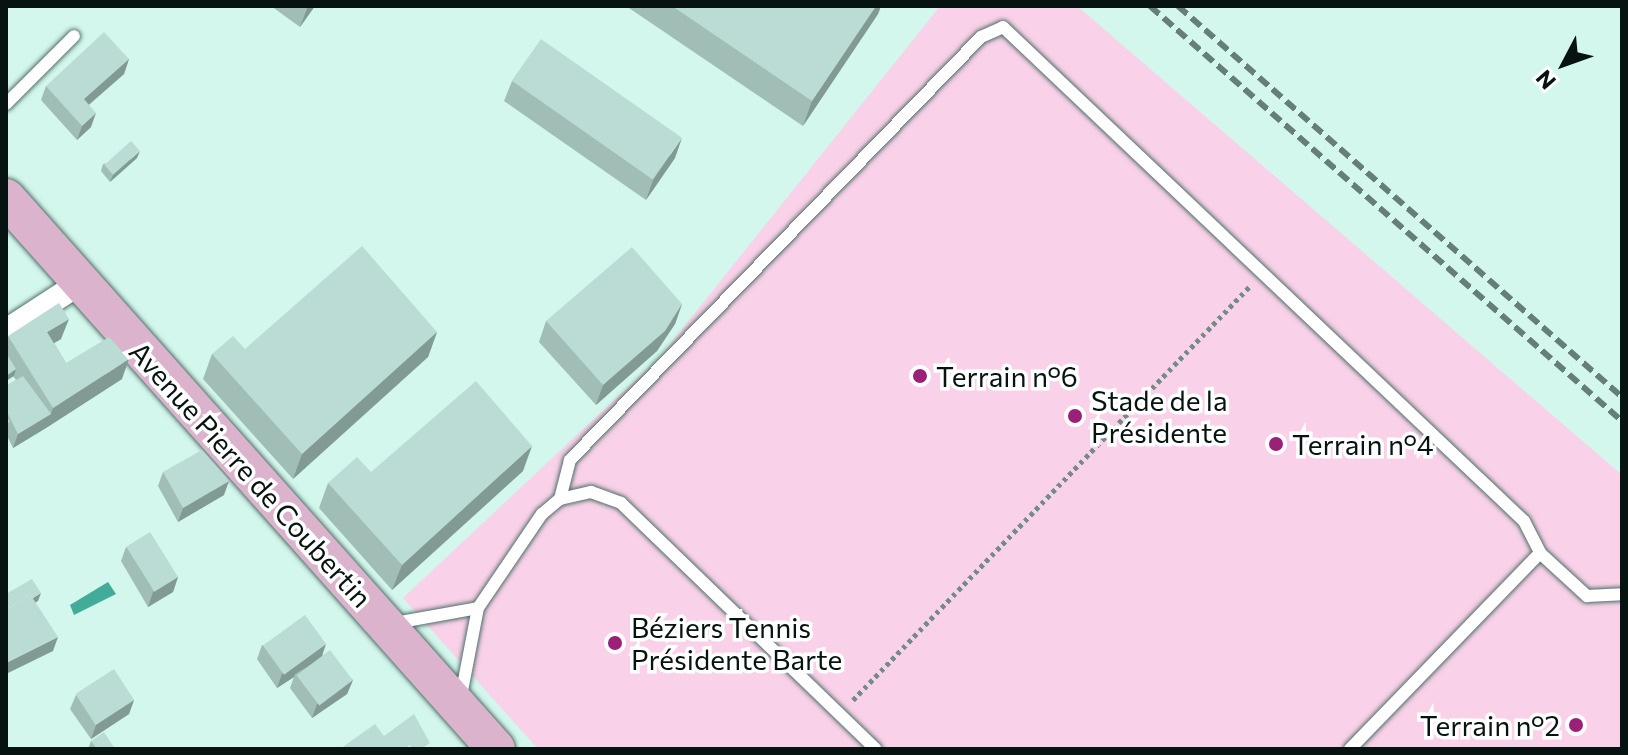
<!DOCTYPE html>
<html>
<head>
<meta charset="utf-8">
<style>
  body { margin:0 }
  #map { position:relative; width:1628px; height:755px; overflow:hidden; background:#d3f6ed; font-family:Commissioner,sans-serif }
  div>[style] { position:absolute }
  .green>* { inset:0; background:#f9d1e9 }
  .water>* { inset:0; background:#43ab99 }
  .path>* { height:5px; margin-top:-2.5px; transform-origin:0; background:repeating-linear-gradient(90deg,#738c86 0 4px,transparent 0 8px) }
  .roads { filter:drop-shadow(0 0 2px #507068) drop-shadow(0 0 2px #507068) }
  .lane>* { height:12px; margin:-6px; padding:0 6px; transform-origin:6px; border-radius:6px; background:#fff }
  .street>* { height:24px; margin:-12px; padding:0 12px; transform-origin:12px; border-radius:12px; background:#fff }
  .primary>* { height:38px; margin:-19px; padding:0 19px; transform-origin:19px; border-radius:19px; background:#dbb3cc }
  .rail>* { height:6px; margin-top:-3px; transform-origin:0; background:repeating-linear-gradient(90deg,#667e78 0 12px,transparent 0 18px) }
  .wall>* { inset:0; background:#a0bdb6 }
  .shaded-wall>* { inset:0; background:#829a94 }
  .building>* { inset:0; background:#badcd4; transform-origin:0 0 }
  .dots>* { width:22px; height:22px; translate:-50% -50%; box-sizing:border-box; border:4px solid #fff; border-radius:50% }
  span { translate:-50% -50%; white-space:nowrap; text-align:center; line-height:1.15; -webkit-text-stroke:7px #fff; paint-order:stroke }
  .poi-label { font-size:28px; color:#061310 }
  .left { translate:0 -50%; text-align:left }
  .right { translate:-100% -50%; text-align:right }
  .street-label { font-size:28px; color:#061310 }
  .frame { position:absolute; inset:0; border:8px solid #061310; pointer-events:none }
  .north { position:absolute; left:1524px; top:24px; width:80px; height:80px; -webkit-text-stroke:6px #fff; paint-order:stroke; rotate:229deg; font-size:22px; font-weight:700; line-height:32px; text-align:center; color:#061310 }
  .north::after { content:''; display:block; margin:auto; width:28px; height:36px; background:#061310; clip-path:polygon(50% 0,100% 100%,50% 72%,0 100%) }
</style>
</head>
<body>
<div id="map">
  <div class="green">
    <div style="clip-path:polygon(940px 6px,1077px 6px,1622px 475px,1622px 749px,538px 749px,403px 598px,659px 358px)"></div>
  </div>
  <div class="water">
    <div style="clip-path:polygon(108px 582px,116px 594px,74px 615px,70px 605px)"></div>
  </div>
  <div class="path">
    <div style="left:853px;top:700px;width:574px;rotate:-46.2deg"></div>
  </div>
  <div class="roads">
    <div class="lane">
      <div style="left:6px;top:104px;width:96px;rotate:-45deg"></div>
      <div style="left:560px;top:499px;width:40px;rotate:-75.6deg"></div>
      <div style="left:570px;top:460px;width:590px;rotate:-45.82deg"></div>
      <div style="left:981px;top:37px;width:24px;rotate:-24deg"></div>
      <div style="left:1003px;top:27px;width:718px;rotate:43.48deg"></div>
      <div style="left:1524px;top:521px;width:36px;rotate:63deg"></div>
      <div style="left:395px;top:623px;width:84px;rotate:-10.2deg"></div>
      <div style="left:461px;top:696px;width:90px;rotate:-79.1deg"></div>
      <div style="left:478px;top:608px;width:114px;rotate:-55.8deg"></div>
      <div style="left:542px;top:514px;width:23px;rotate:-40deg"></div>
      <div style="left:560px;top:499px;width:32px;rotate:-13deg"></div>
      <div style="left:591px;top:492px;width:32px;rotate:20deg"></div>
      <div style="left:621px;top:503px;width:354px;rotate:44deg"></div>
      <div style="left:1350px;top:749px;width:273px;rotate:-45.9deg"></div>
      <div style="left:1540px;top:553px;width:64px;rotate:42.5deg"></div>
      <div style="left:1587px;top:596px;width:35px;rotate:-3deg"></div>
    </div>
    <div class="street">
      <div style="left:6px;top:331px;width:88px;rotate:-33deg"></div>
    </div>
    <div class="primary">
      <div style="left:6px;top:198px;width:737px;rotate:48.35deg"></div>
    </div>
  </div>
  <div class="rail">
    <div style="left:1150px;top:6px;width:628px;rotate:41.32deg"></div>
    <div style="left:1178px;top:6px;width:592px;rotate:41.37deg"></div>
  </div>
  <div class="wall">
    <div style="clip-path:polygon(271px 6px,315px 6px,300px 27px)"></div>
    <div style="clip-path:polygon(626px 6px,881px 6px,878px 14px,803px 126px)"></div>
    <div style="clip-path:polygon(129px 59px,124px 74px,89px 105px,91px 127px,77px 140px,41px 100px,46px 86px)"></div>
    <div style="clip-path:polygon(512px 81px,675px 158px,646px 200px,504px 101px)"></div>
    <div style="clip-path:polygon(137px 158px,110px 182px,101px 171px,103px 164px)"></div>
    <div style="clip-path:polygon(682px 304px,675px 324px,657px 351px,596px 405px,539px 342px,546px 321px)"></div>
    <div style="clip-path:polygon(437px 332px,428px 357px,293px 479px,203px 379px,212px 354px,245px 349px)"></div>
    <div style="clip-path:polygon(8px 336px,61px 339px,54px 343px,66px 363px,122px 379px,46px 428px,13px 448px,6px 434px,6px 386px,16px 380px,13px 376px,6px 381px,6px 341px)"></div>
    <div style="clip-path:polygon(523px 471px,392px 590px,319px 508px,328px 483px)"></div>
    <div style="clip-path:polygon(163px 472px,224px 495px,178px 522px,158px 486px)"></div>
    <div style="clip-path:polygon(126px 547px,178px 577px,173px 592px,148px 607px,121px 561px)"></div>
    <div style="clip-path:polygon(262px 645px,323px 655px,353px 680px,347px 694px,312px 718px,290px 688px,294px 677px,277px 688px,257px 659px)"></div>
    <div style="clip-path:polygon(76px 695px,134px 700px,129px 714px,91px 739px,70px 709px)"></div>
    <div style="clip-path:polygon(91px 741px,115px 749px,88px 749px)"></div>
  </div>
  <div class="shaded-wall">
    <div style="clip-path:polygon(308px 6px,315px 6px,300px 27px)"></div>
    <div style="clip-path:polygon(876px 6px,881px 6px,878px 14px,803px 126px,812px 101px)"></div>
    <div style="clip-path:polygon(129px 59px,124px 74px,79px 113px,84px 99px)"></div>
    <div style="clip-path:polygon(96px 113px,91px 127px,77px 140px,82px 126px)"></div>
    <div style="clip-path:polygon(682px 138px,675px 158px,646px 200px,653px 180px)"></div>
    <div style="clip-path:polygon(140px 151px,137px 158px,110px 182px,113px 175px)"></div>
    <div style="clip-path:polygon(682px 304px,675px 324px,657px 351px,596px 405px,603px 385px)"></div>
    <div style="clip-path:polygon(69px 319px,61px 339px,39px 352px,47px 332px)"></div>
    <div style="clip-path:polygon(437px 332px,428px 357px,293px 479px,302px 454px)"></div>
    <div style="clip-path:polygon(129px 359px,122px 379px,46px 428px,13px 448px,18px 434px,51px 414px,53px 408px)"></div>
    <div style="clip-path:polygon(16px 369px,14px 376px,6px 381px,6px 376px)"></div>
    <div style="clip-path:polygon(532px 446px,523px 471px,392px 590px,402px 565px)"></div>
    <div style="clip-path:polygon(229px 481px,224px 495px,178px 522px,183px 508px)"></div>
    <div style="clip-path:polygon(178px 577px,173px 592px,148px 607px,153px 592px)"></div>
    <div style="clip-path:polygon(41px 593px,38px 601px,6px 621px,6px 615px)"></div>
    <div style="clip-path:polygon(58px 637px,53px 651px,6px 674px,6px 663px)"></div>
    <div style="clip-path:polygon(326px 644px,321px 659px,295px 674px,294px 677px,277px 688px,282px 674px)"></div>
    <div style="clip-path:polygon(353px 680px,347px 694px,312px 718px,317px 704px)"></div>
    <div style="clip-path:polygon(134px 700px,129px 714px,91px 739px,96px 725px)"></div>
  </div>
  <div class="building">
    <div style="clip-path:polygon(672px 6px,876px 6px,812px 101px)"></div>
    <div style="clip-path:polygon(104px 32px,129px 59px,84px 99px,96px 113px,82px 126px,46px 86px)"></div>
    <div style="left:541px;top:39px;width:172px;height:51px;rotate:35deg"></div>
    <div style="left:131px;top:141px;width:13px;height:36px;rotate:48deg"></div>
    <div style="clip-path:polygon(362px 246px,437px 332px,302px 454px,212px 354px,233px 336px,245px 349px)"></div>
    <div style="clip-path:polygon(632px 247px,682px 304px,665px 331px,603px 385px,546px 321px)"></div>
    <div style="clip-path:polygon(59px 303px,69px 319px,47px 332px,66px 363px,109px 337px,129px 359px,53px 408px,8px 336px)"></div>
    <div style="clip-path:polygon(6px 353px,16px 369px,6px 376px)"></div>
    <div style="clip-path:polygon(23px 376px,51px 414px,18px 434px,6px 410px,6px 386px)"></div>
    <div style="clip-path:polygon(476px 381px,532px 446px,402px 565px,328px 483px,357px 457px,371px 472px)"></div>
    <div style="clip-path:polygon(6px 415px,10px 422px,6px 424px)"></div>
    <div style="clip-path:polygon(202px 450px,229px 481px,183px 508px,163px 472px)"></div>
    <div style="left:150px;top:532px;width:53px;height:28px;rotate:58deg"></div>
    <div style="clip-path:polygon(32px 579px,41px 593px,33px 598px,30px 594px,6px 610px,6px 594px)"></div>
    <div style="clip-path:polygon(30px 594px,58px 637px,6px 663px,6px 610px)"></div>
    <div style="left:305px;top:615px;width:36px;height:52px;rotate:54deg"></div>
    <div style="left:330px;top:650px;width:38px;height:42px;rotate:53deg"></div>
    <div style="left:114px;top:669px;width:37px;height:46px;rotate:57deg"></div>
    <div style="clip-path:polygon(414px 714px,430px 743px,421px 749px,412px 749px,410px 745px,404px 749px,340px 749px,375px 724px,384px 736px)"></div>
    <div style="clip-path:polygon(104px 732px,115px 749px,97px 749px,91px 741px)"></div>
  </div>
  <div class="dots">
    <div style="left:920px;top:376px;background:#9a2078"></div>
    <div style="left:1075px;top:416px;background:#9a2078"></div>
    <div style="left:1276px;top:444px;background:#9a2078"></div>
    <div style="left:615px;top:643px;background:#9a2078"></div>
    <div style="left:1576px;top:725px;background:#9a2078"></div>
  </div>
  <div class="poi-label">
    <span class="left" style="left:936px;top:376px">Terrain n°6</span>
    <span class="left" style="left:1091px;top:416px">Stade de la<br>Présidente</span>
    <span class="left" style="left:1292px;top:444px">Terrain n°4</span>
    <span class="left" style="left:631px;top:643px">Béziers Tennis<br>Présidente Barte</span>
    <span class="right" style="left:1560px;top:725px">Terrain n°2</span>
  </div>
  <div class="street-label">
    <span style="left:251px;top:474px;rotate:48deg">Avenue Pierre de Coubertin</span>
  </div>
  <div class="frame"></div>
  <div class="north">N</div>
</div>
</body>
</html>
